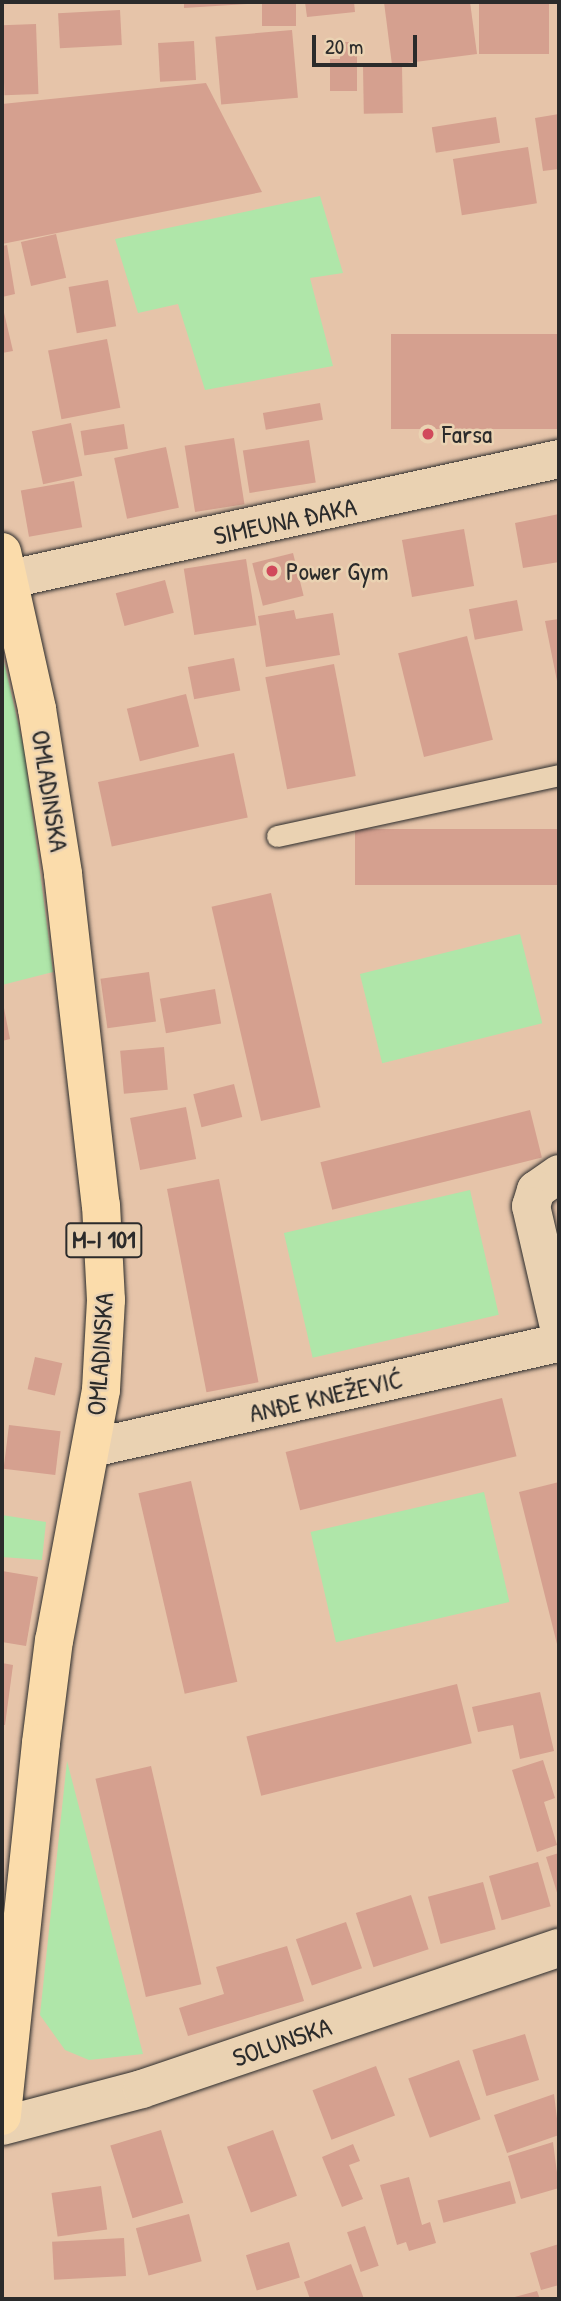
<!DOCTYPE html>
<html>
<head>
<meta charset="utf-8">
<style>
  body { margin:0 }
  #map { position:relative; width:561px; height:2301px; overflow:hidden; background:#e6c4a9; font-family:"Patrick Hand",sans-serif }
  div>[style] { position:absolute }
  .green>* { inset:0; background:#afe6a9; transform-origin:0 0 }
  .building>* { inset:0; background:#d5a08f; transform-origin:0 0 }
  .roads { filter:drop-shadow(0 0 2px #2b2b2b) drop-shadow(0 0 2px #2b2b2b) }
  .service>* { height:21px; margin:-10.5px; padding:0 10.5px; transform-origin:10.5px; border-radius:10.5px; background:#ead2b2 }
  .minor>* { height:38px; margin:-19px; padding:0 19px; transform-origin:19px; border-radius:19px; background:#ead2b2 }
  .tertiary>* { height:38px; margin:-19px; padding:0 19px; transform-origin:19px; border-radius:19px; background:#ead2b2 }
  .primary>* { height:38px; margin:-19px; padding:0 19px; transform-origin:19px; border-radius:19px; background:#fbdcab }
  .dots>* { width:19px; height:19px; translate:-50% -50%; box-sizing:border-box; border:4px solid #ead2b2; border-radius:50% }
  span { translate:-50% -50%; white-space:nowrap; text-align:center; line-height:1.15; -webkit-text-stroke:5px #ead2b2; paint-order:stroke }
  .shield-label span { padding:2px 5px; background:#ead2b2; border:2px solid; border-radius:5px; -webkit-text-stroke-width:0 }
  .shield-label { font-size:24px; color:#2b2b2b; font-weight:700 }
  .poi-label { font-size:26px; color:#2b2b2b }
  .left { translate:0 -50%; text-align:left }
  .street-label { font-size:26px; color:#2b2b2b }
  .frame { position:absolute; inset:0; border:4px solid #2b2b2b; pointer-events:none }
  .scale { position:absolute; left:312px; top:35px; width:105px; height:32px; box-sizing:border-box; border:4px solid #2b2b2b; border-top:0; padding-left:9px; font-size:21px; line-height:24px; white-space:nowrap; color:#2b2b2b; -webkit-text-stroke:5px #ead2b2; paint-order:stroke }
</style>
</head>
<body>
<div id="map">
  <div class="green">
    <div style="clip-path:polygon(320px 196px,343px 273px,310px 278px,333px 366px,205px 390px,178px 304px,138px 313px,115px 239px)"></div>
    <div style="clip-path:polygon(2px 653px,24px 749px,53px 972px,2px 985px)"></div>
    <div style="left:520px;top:934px;width:92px;height:165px;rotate:76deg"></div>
    <div style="left:470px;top:1190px;width:128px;height:191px;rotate:77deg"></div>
    <div style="left:484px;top:1492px;width:113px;height:178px;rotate:77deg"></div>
    <div style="clip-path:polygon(2px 1515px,46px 1522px,42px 1560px,2px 1557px)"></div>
    <div style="clip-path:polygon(67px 1761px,143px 2054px,89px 2060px,65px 2050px,40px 2015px)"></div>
  </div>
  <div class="building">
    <div style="clip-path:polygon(184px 2px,247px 2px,247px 4px,184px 8px)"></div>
    <div style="left:262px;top:2px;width:34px;height:24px"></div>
    <div style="clip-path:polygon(305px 2px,354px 2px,355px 12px,307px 17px)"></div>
    <div style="clip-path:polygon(384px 2px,470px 2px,477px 54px,392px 65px)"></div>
    <div style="left:479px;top:2px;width:70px;height:52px"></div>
    <div style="left:120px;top:10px;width:35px;height:62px;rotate:87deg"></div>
    <div style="left:36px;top:24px;width:70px;height:34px;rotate:88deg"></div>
    <div style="left:292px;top:30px;width:68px;height:77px;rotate:85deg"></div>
    <div style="left:194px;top:41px;width:39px;height:36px;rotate:87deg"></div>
    <div style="clip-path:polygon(340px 42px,357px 42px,357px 91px,330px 91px,330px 59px,340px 59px)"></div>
    <div style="left:402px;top:66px;width:47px;height:39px;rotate:89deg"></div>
    <div style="clip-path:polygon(206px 83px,262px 192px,2px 244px,2px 104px)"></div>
    <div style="clip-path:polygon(559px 114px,559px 169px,543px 171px,535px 118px)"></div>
    <div style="left:496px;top:117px;width:26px;height:65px;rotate:81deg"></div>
    <div style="left:528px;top:147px;width:57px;height:76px;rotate:81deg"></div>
    <div style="left:56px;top:234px;width:45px;height:36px;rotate:77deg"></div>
    <div style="clip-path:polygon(7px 245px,15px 294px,2px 297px,2px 246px)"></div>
    <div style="left:108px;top:280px;width:47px;height:40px;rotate:80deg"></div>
    <div style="clip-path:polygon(2px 304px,13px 351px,2px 353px)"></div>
    <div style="left:559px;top:334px;width:95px;height:168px;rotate:90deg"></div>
    <div style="left:107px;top:339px;width:70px;height:60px;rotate:79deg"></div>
    <div style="left:320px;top:403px;width:17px;height:58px;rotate:80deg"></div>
    <div style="left:71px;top:423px;width:54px;height:40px;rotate:78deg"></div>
    <div style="left:124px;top:424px;width:25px;height:44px;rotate:81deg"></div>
    <div style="left:234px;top:438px;width:67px;height:50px;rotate:81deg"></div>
    <div style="left:309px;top:440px;width:43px;height:67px;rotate:81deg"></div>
    <div style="left:166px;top:447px;width:62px;height:53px;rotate:78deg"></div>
    <div style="left:74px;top:481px;width:47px;height:54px;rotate:80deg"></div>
    <div style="clip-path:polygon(559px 514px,559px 562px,523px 568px,515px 523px)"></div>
    <div style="left:464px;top:529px;width:58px;height:63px;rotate:80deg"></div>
    <div style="left:293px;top:553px;width:44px;height:42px;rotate:76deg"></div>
    <div style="left:246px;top:559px;width:67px;height:63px;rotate:81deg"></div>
    <div style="left:165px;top:580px;width:34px;height:51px;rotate:75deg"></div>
    <div style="left:517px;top:600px;width:31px;height:49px;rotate:79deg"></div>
    <div style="clip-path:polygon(294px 610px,296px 619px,333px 613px,340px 655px,266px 667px,258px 616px)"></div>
    <div style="clip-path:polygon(559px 619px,559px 686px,558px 686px,545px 621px)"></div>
    <div style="left:467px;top:636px;width:107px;height:71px;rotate:76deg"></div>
    <div style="left:234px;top:658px;width:33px;height:47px;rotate:79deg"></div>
    <div style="left:334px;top:664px;width:114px;height:70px;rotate:79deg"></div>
    <div style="left:186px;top:694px;width:54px;height:61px;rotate:76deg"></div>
    <div style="left:234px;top:753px;width:66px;height:139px;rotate:78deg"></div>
    <div style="left:559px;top:829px;width:56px;height:204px;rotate:90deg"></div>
    <div style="left:271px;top:893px;width:220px;height:61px;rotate:77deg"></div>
    <div style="left:149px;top:972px;width:50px;height:49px;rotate:82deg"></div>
    <div style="left:215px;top:989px;width:35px;height:56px;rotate:80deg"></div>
    <div style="clip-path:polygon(3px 1003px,10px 1039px,2px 1041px,2px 1004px)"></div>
    <div style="left:164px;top:1047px;width:43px;height:44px;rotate:85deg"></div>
    <div style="left:234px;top:1084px;width:34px;height:42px;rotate:76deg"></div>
    <div style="left:186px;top:1107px;width:53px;height:57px;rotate:79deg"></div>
    <div style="left:530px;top:1110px;width:49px;height:216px;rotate:76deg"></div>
    <div style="left:219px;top:1179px;width:207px;height:53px;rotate:79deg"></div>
    <div style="left:35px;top:1357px;width:28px;height:33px;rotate:13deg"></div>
    <div style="left:502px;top:1398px;width:60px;height:223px;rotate:76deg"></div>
    <div style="left:9px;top:1425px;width:52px;height:44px;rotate:7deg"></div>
    <div style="left:191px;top:1481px;width:206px;height:54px;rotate:77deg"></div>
    <div style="clip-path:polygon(559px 1482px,559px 1648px,558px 1648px,519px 1492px)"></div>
    <div style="clip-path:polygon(2px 1571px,38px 1577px,26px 1646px,2px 1642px)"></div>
    <div style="clip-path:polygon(2px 1663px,13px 1665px,5px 1725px,2px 1725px)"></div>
    <div style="left:457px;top:1684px;width:61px;height:217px;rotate:76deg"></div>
    <div style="clip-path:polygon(540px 1692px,554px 1751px,520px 1759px,513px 1725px,478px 1732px,472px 1707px)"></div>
    <div style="clip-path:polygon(543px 1760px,555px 1798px,544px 1802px,557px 1845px,537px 1852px,512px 1770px)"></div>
    <div style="left:151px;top:1766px;width:224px;height:57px;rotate:77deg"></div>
    <div style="clip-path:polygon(559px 1853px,559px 1899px,546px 1857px)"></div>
    <div style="left:538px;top:1862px;width:46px;height:51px;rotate:74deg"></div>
    <div style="left:483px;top:1882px;width:49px;height:57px;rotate:75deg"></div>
    <div style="left:411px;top:1895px;width:57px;height:58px;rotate:72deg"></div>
    <div style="left:346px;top:1922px;width:49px;height:53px;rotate:71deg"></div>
    <div style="clip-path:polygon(287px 1946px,304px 2001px,188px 2036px,179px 2008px,224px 1994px,216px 1967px)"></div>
    <div style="left:525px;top:2034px;width:48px;height:55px;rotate:73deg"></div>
    <div style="left:459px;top:2060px;width:63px;height:54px;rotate:70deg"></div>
    <div style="left:376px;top:2066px;width:53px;height:68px;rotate:69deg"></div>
    <div style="clip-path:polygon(554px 2094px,559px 2135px,507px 2153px,494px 2115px)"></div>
    <div style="left:161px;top:2130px;width:76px;height:53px;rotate:73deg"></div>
    <div style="left:273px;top:2130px;width:70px;height:49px;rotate:70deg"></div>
    <div style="clip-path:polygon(553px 2142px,559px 2188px,521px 2199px,508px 2156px)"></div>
    <div style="clip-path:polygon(353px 2144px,360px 2161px,349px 2165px,363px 2199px,342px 2207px,322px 2157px)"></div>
    <div style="clip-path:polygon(409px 2177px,422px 2225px,430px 2222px,436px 2243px,409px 2251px,406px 2242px,397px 2245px,380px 2185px)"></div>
    <div style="left:510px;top:2181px;width:23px;height:75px;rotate:75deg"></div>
    <div style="left:101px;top:2186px;width:44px;height:50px;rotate:82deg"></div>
    <div style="left:189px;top:2214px;width:49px;height:55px;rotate:75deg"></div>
    <div style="left:365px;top:2226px;width:42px;height:19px;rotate:71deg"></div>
    <div style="left:124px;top:2238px;width:38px;height:72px;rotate:87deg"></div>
    <div style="left:289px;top:2242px;width:37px;height:45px;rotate:73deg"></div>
    <div style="clip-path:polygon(559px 2244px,559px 2285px,541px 2290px,530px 2253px)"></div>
    <div style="clip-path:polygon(351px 2264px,364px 2299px,310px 2299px,304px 2282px)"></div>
    <div style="clip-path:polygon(537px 2291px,540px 2299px,511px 2299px,511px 2298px)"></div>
  </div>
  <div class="roads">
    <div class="service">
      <div style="left:277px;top:836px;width:289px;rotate:-12.2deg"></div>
    </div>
    <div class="minor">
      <div style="left:10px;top:579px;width:562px;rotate:-12.33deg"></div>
      <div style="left:559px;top:1174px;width:28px;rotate:145deg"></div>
      <div style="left:536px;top:1190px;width:17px;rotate:107deg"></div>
      <div style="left:531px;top:1206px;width:124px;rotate:77deg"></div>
      <div style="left:92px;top:1448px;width:479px;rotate:-12.7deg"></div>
    </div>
    <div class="tertiary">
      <div style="left:2px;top:2126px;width:145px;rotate:-14.8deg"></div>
      <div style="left:142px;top:2089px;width:440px;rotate:-18.7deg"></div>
    </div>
    <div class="primary">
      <div style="left:2px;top:552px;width:161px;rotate:77.4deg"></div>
      <div style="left:37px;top:709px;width:167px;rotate:81deg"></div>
      <div style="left:63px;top:874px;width:333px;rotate:83.5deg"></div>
      <div style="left:101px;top:1205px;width:95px;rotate:87deg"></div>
      <div style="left:106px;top:1300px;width:90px;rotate:93.2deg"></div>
      <div style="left:101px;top:1390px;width:254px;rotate:100.6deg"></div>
      <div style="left:54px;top:1640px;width:104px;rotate:97.2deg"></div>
      <div style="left:41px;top:1743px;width:375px;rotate:96deg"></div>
    </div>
  </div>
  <div class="dots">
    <div style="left:428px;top:434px;background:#d1495b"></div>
    <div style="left:272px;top:571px;background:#d1495b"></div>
  </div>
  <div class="shield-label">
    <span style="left:104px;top:1240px">M-I 101</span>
  </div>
  <div class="poi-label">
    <span class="left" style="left:442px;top:434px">Farsa</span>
    <span class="left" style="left:286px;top:571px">Power Gym</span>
  </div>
  <div class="street-label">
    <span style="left:285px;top:521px;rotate:-12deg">SIMEUNA ĐAKA</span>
    <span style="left:50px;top:791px;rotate:81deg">OMLADINSKA</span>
    <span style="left:100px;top:1354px;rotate:-86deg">OMLADINSKA</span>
    <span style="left:326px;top:1396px;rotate:-13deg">ANĐE KNEŽEVIĆ</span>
    <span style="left:282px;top:2042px;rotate:-19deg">SOLUNSKA</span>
  </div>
  <div class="frame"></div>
  <div class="scale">20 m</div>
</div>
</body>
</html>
